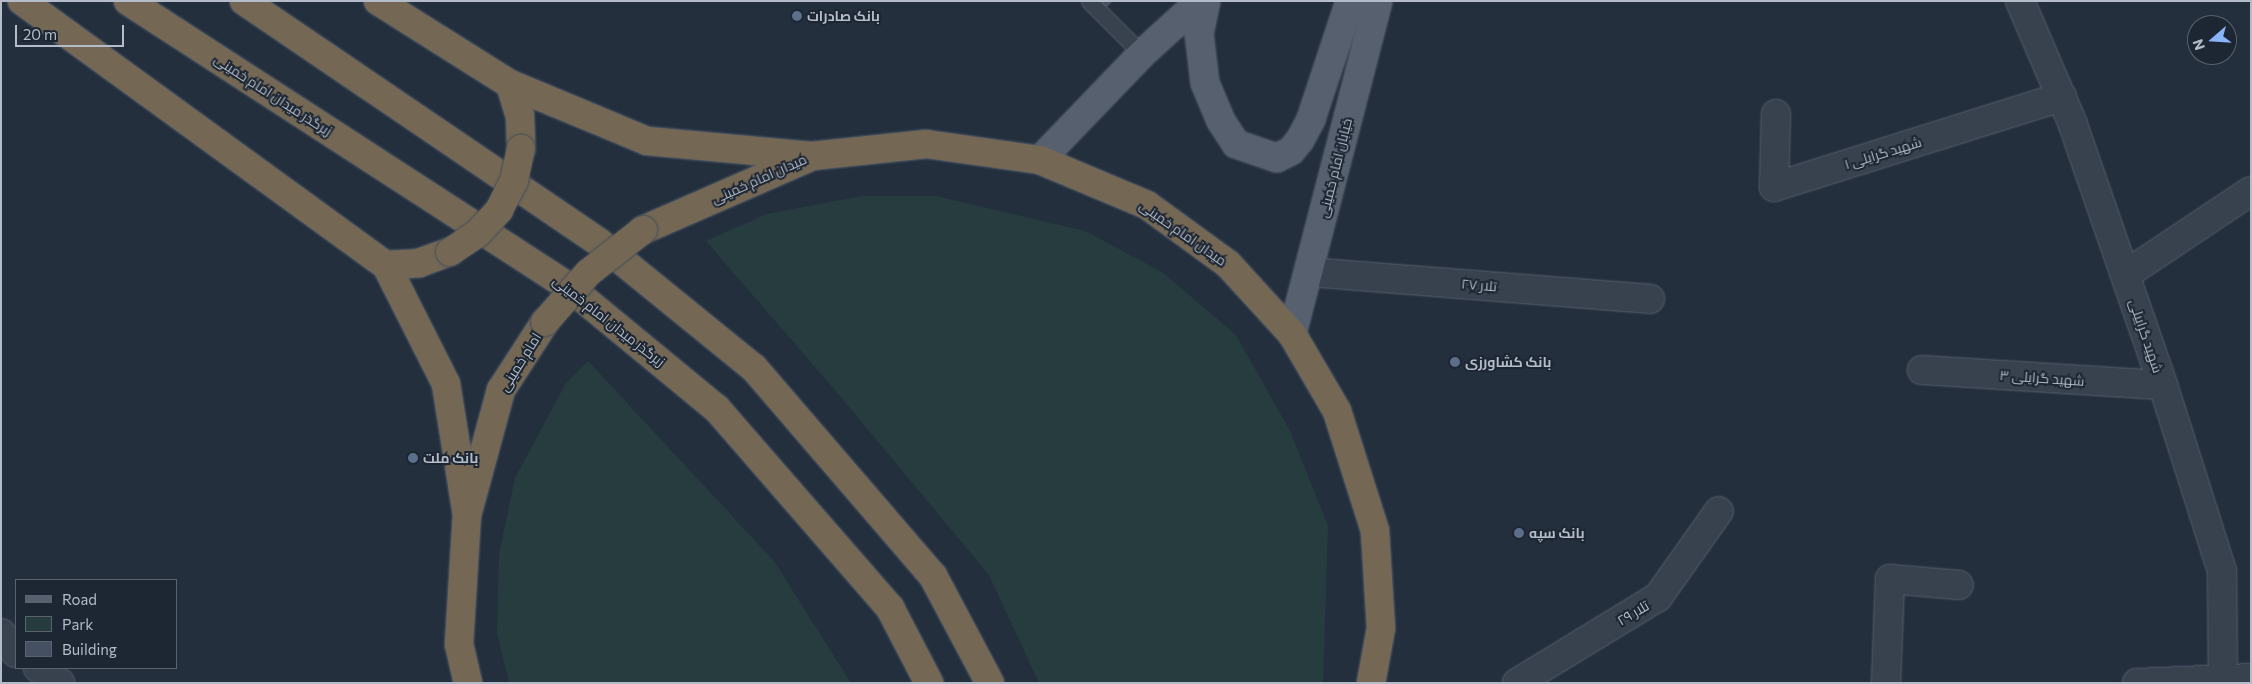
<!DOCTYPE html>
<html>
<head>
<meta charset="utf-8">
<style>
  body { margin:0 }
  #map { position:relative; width:2252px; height:684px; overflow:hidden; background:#242f3e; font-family:Commissioner,Cairo,sans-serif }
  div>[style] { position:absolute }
  .green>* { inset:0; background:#263c3f }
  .building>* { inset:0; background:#455162 }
  .roads { filter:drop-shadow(0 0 1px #565f6c) drop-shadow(0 0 1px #565f6c) }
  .lane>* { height:15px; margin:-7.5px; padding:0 7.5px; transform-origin:7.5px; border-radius:7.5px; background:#38414e }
  .street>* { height:28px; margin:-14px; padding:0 14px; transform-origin:14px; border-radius:14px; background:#38414e }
  .primary>* { height:28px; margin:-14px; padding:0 14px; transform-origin:14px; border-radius:14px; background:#56606e }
  .highway>* { height:28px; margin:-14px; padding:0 14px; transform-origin:14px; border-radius:14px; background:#746855 }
  .bridges { filter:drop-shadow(0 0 1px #434c59) drop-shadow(0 0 1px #434c59) }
  .highway-bridge>* { height:28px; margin:-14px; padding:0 14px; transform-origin:14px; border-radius:14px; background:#746855 }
  .dots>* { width:14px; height:14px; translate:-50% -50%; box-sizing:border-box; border:2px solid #1d2633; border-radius:50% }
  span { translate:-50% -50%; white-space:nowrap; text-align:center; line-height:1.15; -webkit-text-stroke:4px #1d2633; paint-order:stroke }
  .poi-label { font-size:14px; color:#b4bcc9; font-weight:700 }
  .left { translate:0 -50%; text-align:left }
  .street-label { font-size:14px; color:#b4bcc9 }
  .frame { position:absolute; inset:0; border:2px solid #b4bcc9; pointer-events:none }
  .legend { position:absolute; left:15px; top:579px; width:162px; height:90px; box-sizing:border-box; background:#1d2633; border:1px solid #59626f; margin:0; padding:6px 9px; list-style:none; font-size:15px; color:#b4bcc9 }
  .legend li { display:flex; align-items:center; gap:10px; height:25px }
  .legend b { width:25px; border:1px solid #59626f }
  .north { position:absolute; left:2187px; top:15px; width:50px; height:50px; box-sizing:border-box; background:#1d2633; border:1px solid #59626f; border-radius:50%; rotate:251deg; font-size:14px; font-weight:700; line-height:20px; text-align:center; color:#b4bcc9 }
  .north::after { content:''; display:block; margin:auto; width:18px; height:22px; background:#8ab4f8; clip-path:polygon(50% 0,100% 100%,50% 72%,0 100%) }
  .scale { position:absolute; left:15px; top:25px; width:109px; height:22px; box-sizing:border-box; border:2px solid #b4bcc9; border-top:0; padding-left:6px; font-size:15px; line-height:18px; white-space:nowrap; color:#b4bcc9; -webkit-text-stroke:4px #1d2633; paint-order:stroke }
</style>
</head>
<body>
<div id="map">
  <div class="green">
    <div style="clip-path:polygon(861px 196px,936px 196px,1085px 231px,1162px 272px,1236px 335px,1290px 431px,1328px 526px,1323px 683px,1039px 683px,989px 575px,840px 396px,706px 241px,767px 214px)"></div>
    <div style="clip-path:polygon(588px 361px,774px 561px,851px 683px,509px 683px,497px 634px,499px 554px,515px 478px,566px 383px)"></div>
  </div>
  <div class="building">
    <div style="clip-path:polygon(1100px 1px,1113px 1px,1106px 8px)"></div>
  </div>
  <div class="roads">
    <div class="lane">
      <div style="left:1089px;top:1px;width:75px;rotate:45deg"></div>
    </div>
    <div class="street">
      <div style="left:2020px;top:1px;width:132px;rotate:66.7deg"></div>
      <div style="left:2072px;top:122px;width:278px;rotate:70.9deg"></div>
      <div style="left:2163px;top:385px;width:195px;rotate:72.4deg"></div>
      <div style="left:2222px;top:571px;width:112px;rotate:89.5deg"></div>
      <div style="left:1776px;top:114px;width:73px;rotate:91.6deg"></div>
      <div style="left:1774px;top:187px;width:302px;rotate:-17.4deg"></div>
      <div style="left:1308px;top:272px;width:343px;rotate:4.5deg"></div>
      <div style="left:2125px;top:275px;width:151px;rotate:-33.7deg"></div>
      <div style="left:1922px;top:370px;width:241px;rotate:3.6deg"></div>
      <div style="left:1px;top:633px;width:25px;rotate:53deg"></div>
      <div style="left:38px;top:668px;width:27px;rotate:34deg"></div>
      <div style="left:1517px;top:683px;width:165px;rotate:-31.4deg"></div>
      <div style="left:1658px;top:597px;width:105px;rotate:-54.7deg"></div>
      <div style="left:1886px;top:683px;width:104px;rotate:-87.8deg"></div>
      <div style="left:1890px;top:579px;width:69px;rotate:5deg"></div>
      <div style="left:2137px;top:683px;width:114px;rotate:-2.5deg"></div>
    </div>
    <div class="primary">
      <div style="left:1206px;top:1px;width:33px;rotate:102deg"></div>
      <div style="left:1199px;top:33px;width:50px;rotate:83.2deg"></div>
      <div style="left:1205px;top:83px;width:41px;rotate:67.2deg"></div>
      <div style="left:1221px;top:121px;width:27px;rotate:57deg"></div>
      <div style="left:1236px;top:144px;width:43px;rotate:18.9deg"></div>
      <div style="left:1277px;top:158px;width:16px;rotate:-27deg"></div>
      <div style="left:1291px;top:151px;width:14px;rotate:-51deg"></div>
      <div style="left:1300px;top:140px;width:24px;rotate:-62deg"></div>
      <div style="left:1311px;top:119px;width:124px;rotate:-71.7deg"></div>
      <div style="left:1040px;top:160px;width:147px;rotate:-46.1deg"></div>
      <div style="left:1142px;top:54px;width:79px;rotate:-42.4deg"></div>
      <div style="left:1292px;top:334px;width:344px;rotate:-75.5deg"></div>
    </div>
    <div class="highway">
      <div style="left:22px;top:1px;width:450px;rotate:36deg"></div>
      <div style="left:386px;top:265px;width:133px;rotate:63.2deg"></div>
      <div style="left:446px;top:384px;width:133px;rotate:80.9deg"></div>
      <div style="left:128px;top:1px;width:526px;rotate:32.96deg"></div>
      <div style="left:569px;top:287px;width:192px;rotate:39.5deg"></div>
      <div style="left:717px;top:409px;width:264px;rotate:49deg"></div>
      <div style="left:890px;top:608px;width:85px;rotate:62.5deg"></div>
      <div style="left:244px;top:1px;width:430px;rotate:34.2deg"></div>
      <div style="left:600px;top:243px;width:198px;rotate:39.1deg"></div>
      <div style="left:754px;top:368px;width:274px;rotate:49.3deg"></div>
      <div style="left:933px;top:576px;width:121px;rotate:62deg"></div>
      <div style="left:378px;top:1px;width:156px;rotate:32.2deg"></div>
      <div style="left:510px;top:84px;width:148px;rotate:22.6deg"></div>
      <div style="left:647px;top:141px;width:165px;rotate:5.2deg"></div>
      <div style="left:510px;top:84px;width:34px;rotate:73deg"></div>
      <div style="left:520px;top:116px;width:33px;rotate:88deg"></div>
      <div style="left:643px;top:230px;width:184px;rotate:-23.6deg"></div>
      <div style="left:812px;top:156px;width:115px;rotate:-6deg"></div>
      <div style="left:926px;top:144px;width:115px;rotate:8deg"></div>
      <div style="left:1040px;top:160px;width:116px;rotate:22.8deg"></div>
      <div style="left:1147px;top:205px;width:100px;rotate:36.1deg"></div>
      <div style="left:1228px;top:264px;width:95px;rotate:47.6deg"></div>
      <div style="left:1292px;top:334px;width:89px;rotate:59.7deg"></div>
      <div style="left:1337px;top:411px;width:126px;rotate:72.4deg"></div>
      <div style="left:1375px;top:531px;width:97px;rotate:86.5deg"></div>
      <div style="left:1381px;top:628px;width:56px;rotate:100.3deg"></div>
      <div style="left:386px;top:265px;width:33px;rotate:-3deg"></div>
      <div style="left:419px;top:263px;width:33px;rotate:-20deg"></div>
      <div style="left:468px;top:683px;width:40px;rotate:-103deg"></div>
      <div style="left:459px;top:644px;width:129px;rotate:-86.5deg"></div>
      <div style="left:467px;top:515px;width:130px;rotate:-74.8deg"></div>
      <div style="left:501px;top:390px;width:81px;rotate:-57.1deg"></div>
    </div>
  </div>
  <div class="bridges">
    <div class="highway-bridge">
      <div style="left:450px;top:252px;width:32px;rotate:-34deg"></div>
      <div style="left:477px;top:234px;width:33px;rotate:-47deg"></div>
      <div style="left:499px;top:210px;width:33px;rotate:-63deg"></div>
      <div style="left:514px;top:181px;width:33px;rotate:-78deg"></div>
      <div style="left:545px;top:322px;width:65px;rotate:-48.7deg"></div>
      <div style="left:588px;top:273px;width:70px;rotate:-38deg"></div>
    </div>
  </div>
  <div class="dots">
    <div style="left:797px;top:16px;background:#5c6f8a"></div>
    <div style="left:1455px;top:362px;background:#5c6f8a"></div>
    <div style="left:413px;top:458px;background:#5c6f8a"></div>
    <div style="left:1519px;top:533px;background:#5c6f8a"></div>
  </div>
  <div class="poi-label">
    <span class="left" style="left:807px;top:16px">بانک صادرات</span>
    <span class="left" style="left:1465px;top:362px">بانک کشاورزی</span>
    <span class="left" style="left:423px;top:458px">بانک ملت</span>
    <span class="left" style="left:1529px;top:533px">بانک سپه</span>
  </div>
  <div class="street-label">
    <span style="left:273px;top:95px;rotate:33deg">زیرگذر میدان امام خمینی</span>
    <span style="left:1883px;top:153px;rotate:-17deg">شهید گرایلی ۱</span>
    <span style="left:1335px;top:168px;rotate:-76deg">خیابان امام خمینی</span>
    <span style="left:759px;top:179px;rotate:-24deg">میدان امام خمینی</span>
    <span style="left:1183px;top:233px;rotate:35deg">میدان امام خمینی</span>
    <span style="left:1479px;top:285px;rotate:5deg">تلار ۲۷</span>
    <span style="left:609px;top:321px;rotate:38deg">زیرگذر میدان امام خمینی</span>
    <span style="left:2146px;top:336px;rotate:71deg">شهید گراییلی</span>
    <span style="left:520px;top:362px;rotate:-58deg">امام خمینی</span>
    <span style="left:2042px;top:378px;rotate:4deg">شهید گرایلی ۳</span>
    <span style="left:1633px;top:613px;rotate:-31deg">تلار ۲۹</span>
  </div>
  <div class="frame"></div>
  <ul class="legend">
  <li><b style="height:6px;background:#56606e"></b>Road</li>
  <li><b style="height:14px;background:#263c3f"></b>Park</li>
  <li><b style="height:14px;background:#455162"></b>Building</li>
  </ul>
  <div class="north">N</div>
  <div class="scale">20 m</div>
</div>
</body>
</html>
